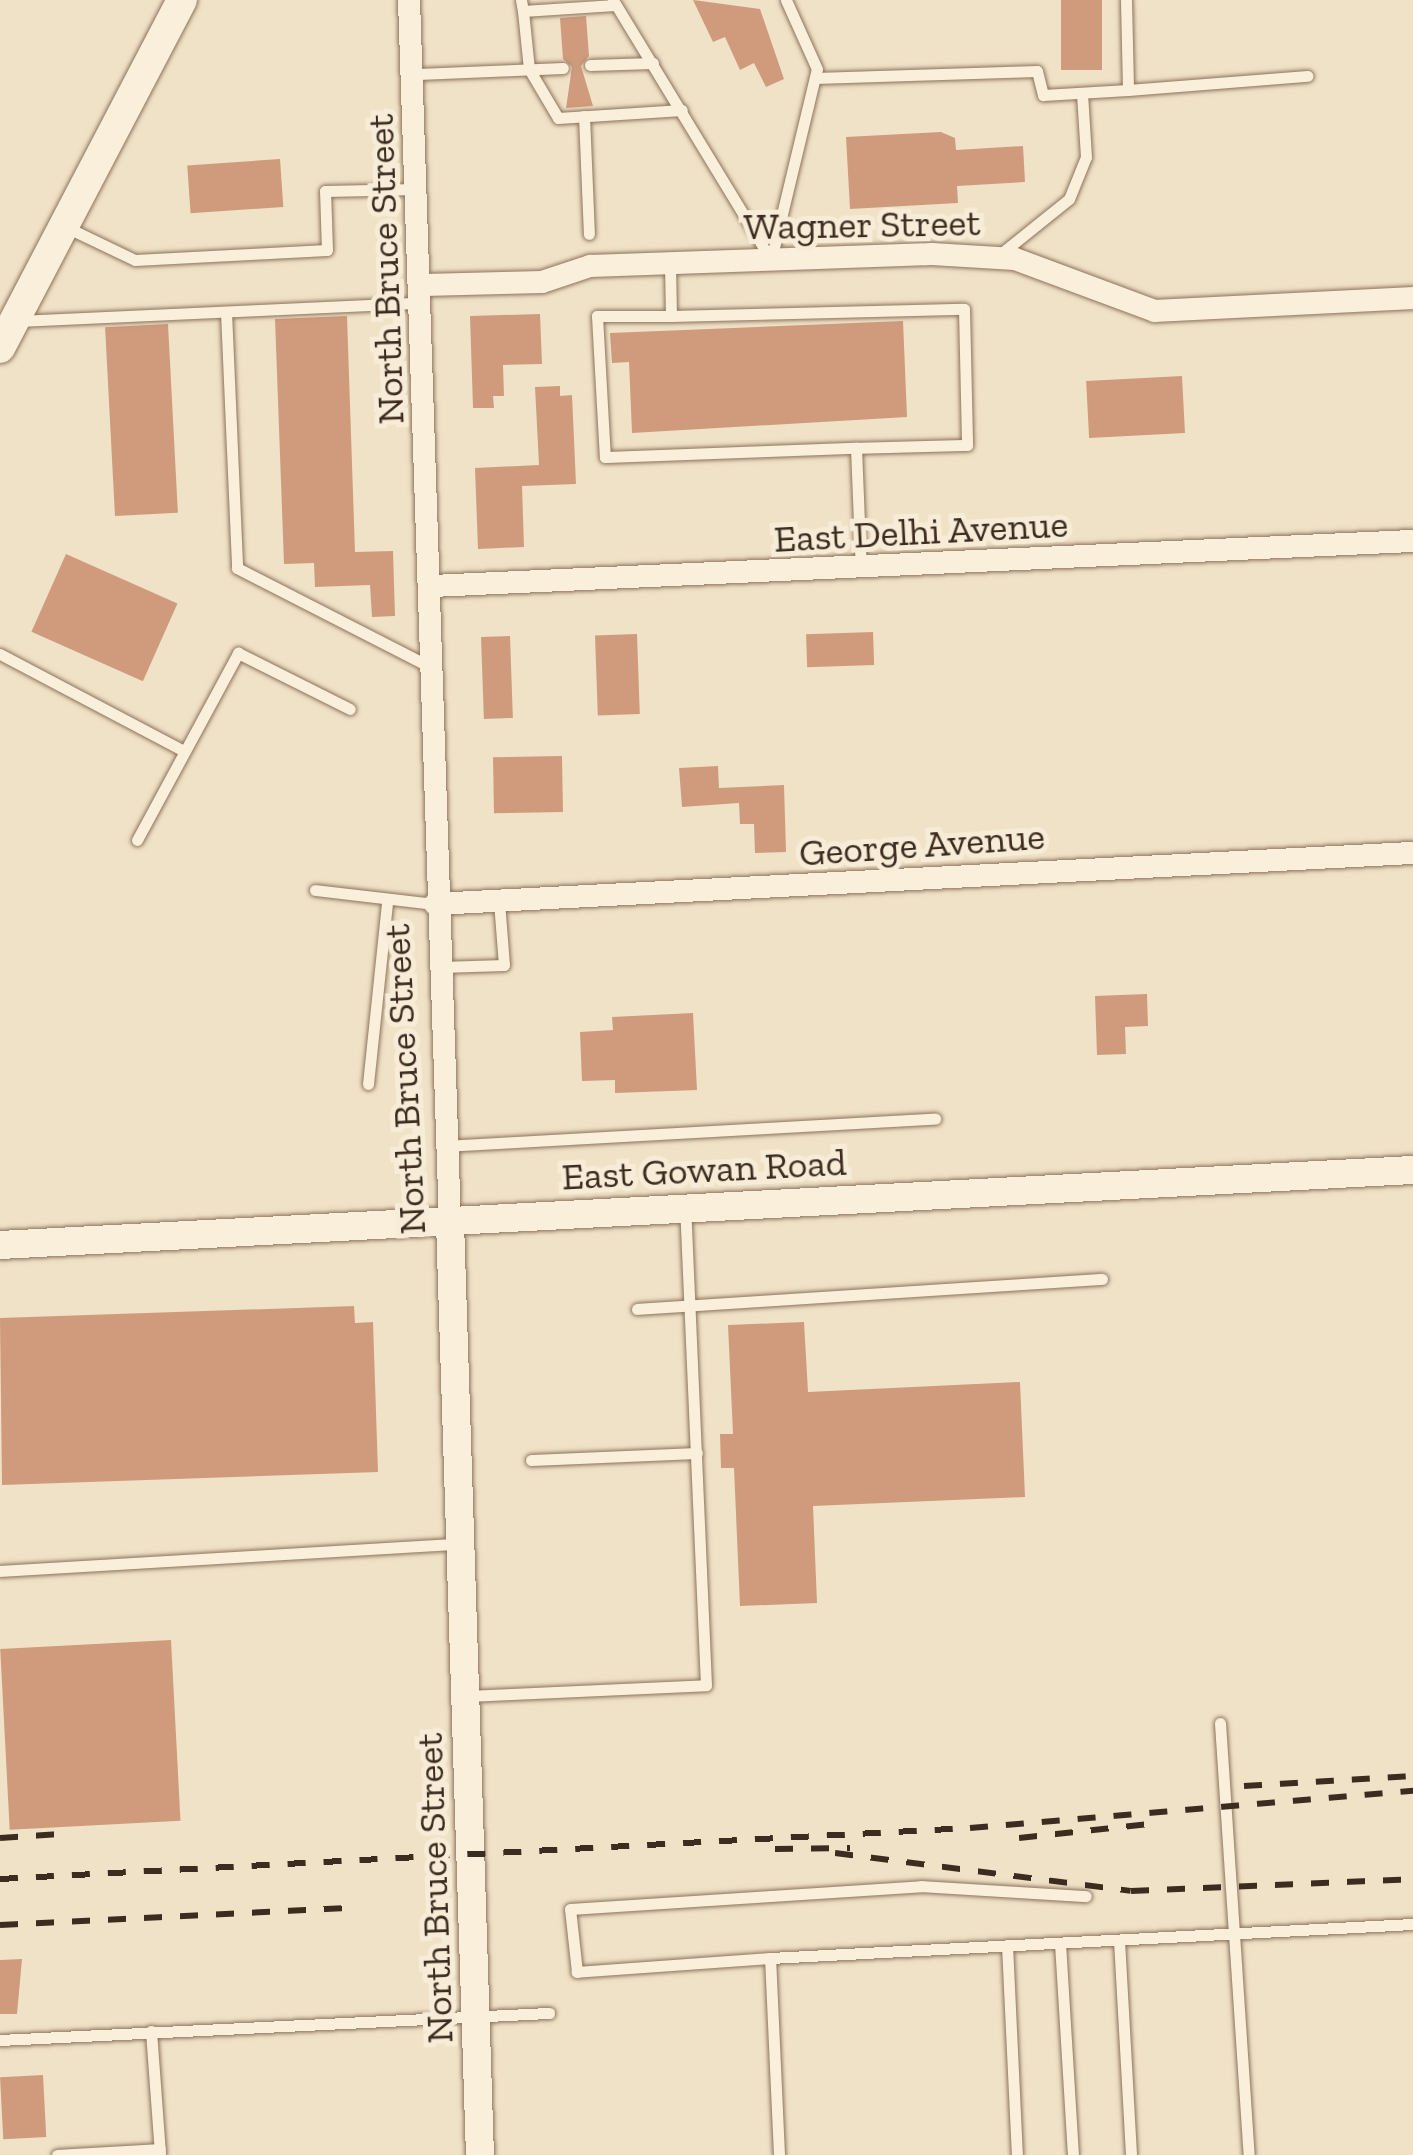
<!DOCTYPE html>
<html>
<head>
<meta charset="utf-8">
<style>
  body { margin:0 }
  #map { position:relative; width:1413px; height:2155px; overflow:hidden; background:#f0e2c7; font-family:"Zilla Slab",serif }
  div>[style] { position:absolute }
  .building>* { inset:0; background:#cf9b7c; transform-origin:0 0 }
  .roads { filter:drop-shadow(0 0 2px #8c735c) drop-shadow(0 0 2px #8c735c) }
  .service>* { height:11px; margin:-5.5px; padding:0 5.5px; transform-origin:5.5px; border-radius:5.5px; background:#faefdb }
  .minor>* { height:22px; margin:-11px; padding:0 11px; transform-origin:11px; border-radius:11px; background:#faefdb }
  .tertiary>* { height:28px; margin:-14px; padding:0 14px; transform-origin:14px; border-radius:14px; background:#faefdb }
  .secondary>* { height:30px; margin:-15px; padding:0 15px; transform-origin:15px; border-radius:15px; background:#faefdb }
  .rail>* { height:6px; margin-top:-3px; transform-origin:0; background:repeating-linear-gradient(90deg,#3c2c20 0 18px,transparent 0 36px) }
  span { translate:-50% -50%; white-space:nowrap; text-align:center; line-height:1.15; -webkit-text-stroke:10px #f7ecd7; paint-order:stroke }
  .street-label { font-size:38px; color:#3c2c20 }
</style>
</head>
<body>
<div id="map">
  <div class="building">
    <div style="clip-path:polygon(693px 0,760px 9px,784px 79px,766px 87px,754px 63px,740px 70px,725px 37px,713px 42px)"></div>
    <div style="left:1061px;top:0;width:41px;height:70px"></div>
    <div style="clip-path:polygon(586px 16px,589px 56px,581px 66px,593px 106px,566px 108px,572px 67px,563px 59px,560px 18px)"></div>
    <div style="clip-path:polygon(941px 132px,955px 138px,956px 150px,1023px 146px,1025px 182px,957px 186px,958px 203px,850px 209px,846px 137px)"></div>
    <div style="left:280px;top:159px;width:48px;height:93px;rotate:86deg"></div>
    <div style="clip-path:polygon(540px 314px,542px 364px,503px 365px,504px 396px,493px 396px,494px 408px,473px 408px,470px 316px)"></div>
    <div style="clip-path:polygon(347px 316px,355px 552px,393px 551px,395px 616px,372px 617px,370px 585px,315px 587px,314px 563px,284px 564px,275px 319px)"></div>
    <div style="clip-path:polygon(903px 321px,907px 417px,632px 433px,629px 362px,612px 363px,610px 333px)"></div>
    <div style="left:168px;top:324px;width:189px;height:63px;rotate:87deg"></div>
    <div style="left:1182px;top:376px;width:57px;height:96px;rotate:87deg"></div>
    <div style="clip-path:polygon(560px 386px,560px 396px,572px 395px,576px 484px,522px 486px,524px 547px,478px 549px,475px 468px,539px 465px,535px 387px)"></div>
    <div style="left:66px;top:554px;width:122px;height:85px;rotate:24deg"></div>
    <div style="left:873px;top:632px;width:33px;height:67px;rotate:88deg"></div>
    <div style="left:637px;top:634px;width:80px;height:42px;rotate:88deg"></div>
    <div style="left:510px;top:636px;width:82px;height:29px;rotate:88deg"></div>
    <div style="left:562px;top:756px;width:56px;height:69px;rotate:89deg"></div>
    <div style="clip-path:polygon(718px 766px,719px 788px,784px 785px,786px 852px,755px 853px,754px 824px,740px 824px,739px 803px,682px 807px,679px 768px)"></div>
    <div style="clip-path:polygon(1147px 994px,1148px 1026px,1125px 1027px,1126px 1054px,1097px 1055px,1095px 996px)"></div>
    <div style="clip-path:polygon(693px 1013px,697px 1090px,615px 1093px,615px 1080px,582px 1081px,580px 1032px,613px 1030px,612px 1017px)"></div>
    <div style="clip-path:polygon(354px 1306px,355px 1323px,373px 1322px,378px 1472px,2px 1485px,0 1318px)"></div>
    <div style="clip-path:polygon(804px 1322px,808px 1392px,1020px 1382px,1025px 1497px,813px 1506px,817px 1603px,740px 1606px,734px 1468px,721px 1468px,720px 1434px,733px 1434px,728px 1325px)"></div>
    <div style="left:171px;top:1640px;width:181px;height:171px;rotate:87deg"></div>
    <div style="clip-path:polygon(22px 1959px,17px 2014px,0 2014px,0 1960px)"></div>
    <div style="left:43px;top:2075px;width:62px;height:43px;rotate:87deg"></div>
  </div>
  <div class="roads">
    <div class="service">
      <div style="left:521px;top:0;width:11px;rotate:80deg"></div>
      <div style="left:523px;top:11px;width:92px;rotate:-3.7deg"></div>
      <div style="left:613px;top:0;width:304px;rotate:58.7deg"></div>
      <div style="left:1126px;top:0;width:90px;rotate:88.7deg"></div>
      <div style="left:1128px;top:90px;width:180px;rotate:-4.5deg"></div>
      <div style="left:523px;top:11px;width:58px;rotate:84.1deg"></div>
      <div style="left:529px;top:69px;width:57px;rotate:59.4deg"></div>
      <div style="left:558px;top:118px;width:124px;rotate:-3.7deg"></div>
      <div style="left:590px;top:65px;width:63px;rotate:-1.8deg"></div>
      <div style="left:418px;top:74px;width:145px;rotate:-2.4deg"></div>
      <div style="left:815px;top:78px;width:222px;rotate:-1.8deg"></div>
      <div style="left:1037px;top:71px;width:25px;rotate:76deg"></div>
      <div style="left:1043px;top:95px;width:85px;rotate:-3.4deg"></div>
      <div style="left:584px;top:116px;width:118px;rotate:87.6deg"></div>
      <div style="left:66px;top:227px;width:76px;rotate:25.6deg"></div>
      <div style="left:135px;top:260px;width:192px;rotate:-3deg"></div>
      <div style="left:327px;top:250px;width:59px;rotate:-91.9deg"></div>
      <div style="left:325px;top:191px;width:92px;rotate:-1.2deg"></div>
      <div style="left:998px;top:256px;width:91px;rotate:-38.8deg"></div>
      <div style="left:1069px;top:199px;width:45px;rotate:-68deg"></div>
      <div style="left:1086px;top:157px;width:64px;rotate:-93.6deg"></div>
      <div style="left:771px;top:260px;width:196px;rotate:-76.5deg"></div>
      <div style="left:817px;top:69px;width:76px;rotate:-114.2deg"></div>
      <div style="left:670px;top:264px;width:52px;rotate:88.9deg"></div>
      <div style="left:671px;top:316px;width:293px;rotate:-1.4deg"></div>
      <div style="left:964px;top:309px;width:136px;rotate:88.7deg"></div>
      <div style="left:967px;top:445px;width:111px;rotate:178.5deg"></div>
      <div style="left:856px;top:448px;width:122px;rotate:87.7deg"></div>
      <div style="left:226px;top:312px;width:256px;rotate:87.5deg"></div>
      <div style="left:237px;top:568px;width:219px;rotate:27.1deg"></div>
      <div style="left:671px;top:316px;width:74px;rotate:180deg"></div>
      <div style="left:597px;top:316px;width:141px;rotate:86.8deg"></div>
      <div style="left:605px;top:457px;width:251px;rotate:-2.1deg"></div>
      <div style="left:18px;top:321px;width:401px;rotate:-2.6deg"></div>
      <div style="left:0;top:654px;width:208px;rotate:27.8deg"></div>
      <div style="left:137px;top:840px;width:213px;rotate:-61.6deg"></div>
      <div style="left:238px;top:653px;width:125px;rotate:26.6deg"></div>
      <div style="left:315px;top:890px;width:121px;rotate:6.7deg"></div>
      <div style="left:441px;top:967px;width:63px;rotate:-1.8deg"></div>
      <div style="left:504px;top:965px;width:63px;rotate:-94.5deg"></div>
      <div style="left:368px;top:1084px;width:183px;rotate:-84deg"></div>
      <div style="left:445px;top:1146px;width:491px;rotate:-3.2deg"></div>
      <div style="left:637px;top:1309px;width:466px;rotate:-3.7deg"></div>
      <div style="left:531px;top:1460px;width:166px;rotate:-2.4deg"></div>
      <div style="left:0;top:1571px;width:461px;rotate:-3.4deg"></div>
      <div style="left:467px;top:1696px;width:239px;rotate:-2.6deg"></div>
      <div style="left:706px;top:1685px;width:475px;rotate:-92.5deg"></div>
      <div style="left:1220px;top:1723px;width:433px;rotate:86.2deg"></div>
      <div style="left:1119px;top:1940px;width:215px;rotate:86.8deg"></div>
      <div style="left:1060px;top:1943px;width:212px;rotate:86.5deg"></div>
      <div style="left:1007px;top:1945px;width:210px;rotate:87.3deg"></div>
      <div style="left:770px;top:1958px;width:194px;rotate:175.9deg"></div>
      <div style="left:577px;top:1972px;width:63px;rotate:-96.3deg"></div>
      <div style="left:570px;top:1909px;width:352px;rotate:-3.7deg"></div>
      <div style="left:921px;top:1886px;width:165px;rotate:3.5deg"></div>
      <div style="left:151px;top:2031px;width:124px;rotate:85.8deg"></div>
      <div style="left:0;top:2040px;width:550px;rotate:-2.82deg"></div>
      <div style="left:57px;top:2155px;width:103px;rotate:-3.3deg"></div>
      <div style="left:779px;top:2155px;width:197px;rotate:-92.6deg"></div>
      <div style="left:770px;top:1958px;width:644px;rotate:-3.03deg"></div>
    </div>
    <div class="minor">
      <div style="left:409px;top:0;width:1223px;rotate:88.08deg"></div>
      <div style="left:424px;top:285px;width:118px;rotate:-1.5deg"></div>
      <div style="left:542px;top:282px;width:51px;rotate:-18.4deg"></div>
      <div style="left:590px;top:266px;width:342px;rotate:-2deg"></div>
      <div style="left:932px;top:254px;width:83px;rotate:3.4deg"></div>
      <div style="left:1015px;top:259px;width:149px;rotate:20.4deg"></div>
      <div style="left:1155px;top:311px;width:258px;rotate:-2.9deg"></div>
      <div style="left:432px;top:586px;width:982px;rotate:-2.63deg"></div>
      <div style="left:435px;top:904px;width:979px;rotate:-2.99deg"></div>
    </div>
    <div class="tertiary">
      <div style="left:450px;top:1222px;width:933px;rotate:88.16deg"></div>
      <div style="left:0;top:1245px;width:1415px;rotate:-3.04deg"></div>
    </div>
    <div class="secondary">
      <div style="left:0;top:348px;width:393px;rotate:-62.4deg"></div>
    </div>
  </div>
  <div class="rail">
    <div style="left:1244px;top:1786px;width:169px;rotate:-3.4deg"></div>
    <div style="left:0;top:1838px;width:60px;rotate:-3.8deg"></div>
    <div style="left:1019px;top:1838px;width:131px;rotate:-6.1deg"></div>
    <div style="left:775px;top:1849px;width:75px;rotate:-0.8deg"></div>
    <div style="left:835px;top:1853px;width:298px;rotate:7.3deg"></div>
    <div style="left:1131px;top:1891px;width:282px;rotate:-2.4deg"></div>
    <div style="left:0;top:1879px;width:971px;rotate:-3.01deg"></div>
    <div style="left:970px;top:1828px;width:445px;rotate:-4.8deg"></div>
    <div style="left:0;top:1925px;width:347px;rotate:-2.8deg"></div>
  </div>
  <div class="street-label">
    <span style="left:862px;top:225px;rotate:-1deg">Wagner Street</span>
    <span style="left:386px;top:269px;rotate:-92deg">North Bruce Street</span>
    <span style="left:921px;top:532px;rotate:-3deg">East Delhi Avenue</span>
    <span style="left:922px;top:845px;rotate:-4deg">George Avenue</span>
    <span style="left:405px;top:1079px;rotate:-93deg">North Bruce Street</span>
    <span style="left:704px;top:1170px;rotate:-3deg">East Gowan Road</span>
    <span style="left:435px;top:1888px;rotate:-92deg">North Bruce Street</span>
  </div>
</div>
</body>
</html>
